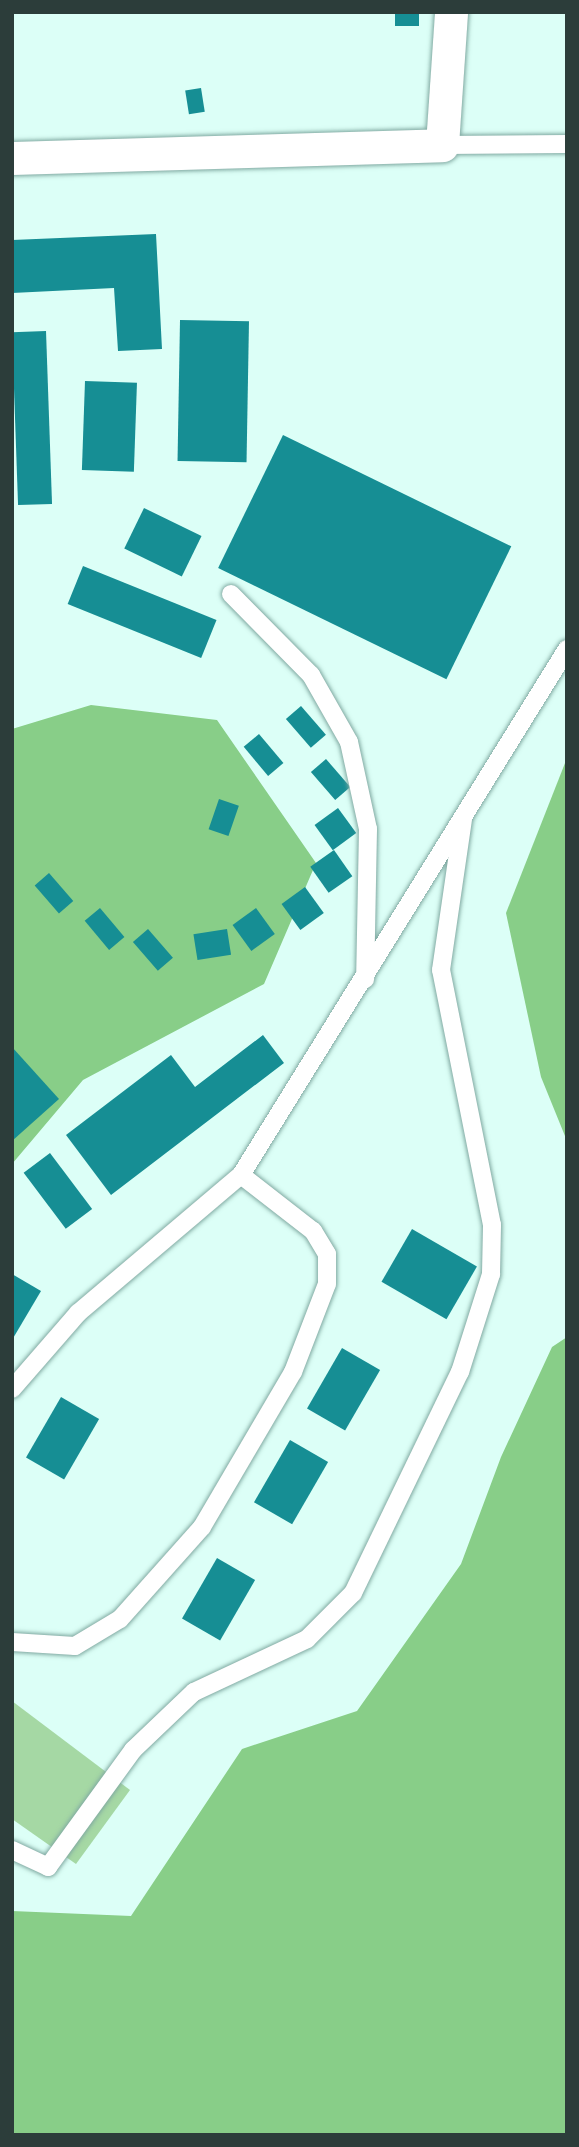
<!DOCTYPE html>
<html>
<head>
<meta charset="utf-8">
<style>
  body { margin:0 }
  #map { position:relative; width:579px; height:2147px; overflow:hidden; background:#dcfff7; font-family:Signika,sans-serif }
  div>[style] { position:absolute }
  .green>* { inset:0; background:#a5d8a4 }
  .forest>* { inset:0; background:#88ce88 }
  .building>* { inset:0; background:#168e94; transform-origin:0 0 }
  .roads { filter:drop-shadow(0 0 2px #81aaa2) drop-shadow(0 0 2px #81aaa2) }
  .lane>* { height:18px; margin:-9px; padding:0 9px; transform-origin:9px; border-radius:9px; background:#fff }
  .street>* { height:33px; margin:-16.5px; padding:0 16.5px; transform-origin:16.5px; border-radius:16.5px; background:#fff }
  span { translate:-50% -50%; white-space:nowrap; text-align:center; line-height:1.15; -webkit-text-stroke:7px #fff; paint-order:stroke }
  .frame { position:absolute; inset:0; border:14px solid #2c3d3a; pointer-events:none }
</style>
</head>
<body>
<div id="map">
  <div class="green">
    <div style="clip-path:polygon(12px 1701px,130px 1790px,76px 1864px,12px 1819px)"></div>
  </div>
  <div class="forest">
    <div style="clip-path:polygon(91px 705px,217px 720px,316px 863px,264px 984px,83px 1080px,12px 1164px,12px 729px)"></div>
    <div style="clip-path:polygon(567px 758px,567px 1141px,541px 1077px,506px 913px)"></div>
    <div style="clip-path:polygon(567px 1337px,567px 2135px,12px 2135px,12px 1911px,131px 1916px,242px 1749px,357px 1711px,461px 1564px,501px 1457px,552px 1347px)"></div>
  </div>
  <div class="building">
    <div style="left:395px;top:12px;width:24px;height:14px"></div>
    <div style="left:201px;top:88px;width:24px;height:16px;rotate:81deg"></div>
    <div style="clip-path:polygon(156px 234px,162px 349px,118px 351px,114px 288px,12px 293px,12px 240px)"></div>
    <div style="left:180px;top:320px;width:69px;height:141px;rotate:1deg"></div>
    <div style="left:46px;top:331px;width:173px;height:34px;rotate:88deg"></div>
    <div style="left:85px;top:381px;width:52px;height:89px;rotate:2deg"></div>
    <div style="left:283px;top:435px;width:254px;height:148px;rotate:26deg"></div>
    <div style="left:144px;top:508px;width:64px;height:45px;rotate:26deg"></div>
    <div style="left:83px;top:566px;width:144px;height:41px;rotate:22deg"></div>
    <div style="left:301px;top:706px;width:38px;height:20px;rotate:49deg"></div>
    <div style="left:259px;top:734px;width:38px;height:20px;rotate:50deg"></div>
    <div style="left:326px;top:759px;width:37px;height:20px;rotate:49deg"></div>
    <div style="left:219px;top:799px;width:21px;height:32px;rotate:19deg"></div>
    <div style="left:338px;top:808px;width:31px;height:29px;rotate:54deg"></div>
    <div style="left:334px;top:850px;width:32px;height:29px;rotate:55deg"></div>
    <div style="left:49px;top:873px;width:37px;height:19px;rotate:49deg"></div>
    <div style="left:305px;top:887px;width:32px;height:29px;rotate:54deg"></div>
    <div style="left:100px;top:908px;width:38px;height:20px;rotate:50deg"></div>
    <div style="left:256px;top:908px;width:32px;height:29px;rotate:54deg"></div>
    <div style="left:148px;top:929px;width:38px;height:20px;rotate:49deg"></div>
    <div style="left:227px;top:929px;width:26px;height:34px;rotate:81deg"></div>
    <div style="clip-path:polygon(263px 1035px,284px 1063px,111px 1195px,66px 1135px,171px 1055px,195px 1087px)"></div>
    <div style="clip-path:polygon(12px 1047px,59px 1099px,12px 1141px)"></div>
    <div style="left:50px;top:1153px;width:70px;height:33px;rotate:53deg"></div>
    <div style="left:412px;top:1229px;width:75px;height:61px;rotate:30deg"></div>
    <div style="clip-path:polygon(12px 1274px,41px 1291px,12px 1340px)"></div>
    <div style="left:342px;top:1348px;width:44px;height:70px;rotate:30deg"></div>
    <div style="left:61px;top:1397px;width:44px;height:70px;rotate:30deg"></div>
    <div style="left:290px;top:1440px;width:44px;height:72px;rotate:30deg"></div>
    <div style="left:217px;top:1558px;width:44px;height:70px;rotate:30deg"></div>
  </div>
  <div class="roads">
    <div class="lane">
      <div style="left:442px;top:145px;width:125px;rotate:-0.5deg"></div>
      <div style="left:231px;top:594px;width:114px;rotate:45.4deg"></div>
      <div style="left:311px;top:675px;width:77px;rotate:60.4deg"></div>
      <div style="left:349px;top:742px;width:89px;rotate:77.7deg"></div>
      <div style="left:368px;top:829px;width:150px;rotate:91.1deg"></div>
      <div style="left:12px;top:1389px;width:101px;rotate:-49deg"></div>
      <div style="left:78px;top:1313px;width:214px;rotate:-40.3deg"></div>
      <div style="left:241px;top:1175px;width:619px;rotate:-58.21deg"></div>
      <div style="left:12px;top:1642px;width:63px;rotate:3.6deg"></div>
      <div style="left:75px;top:1646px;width:52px;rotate:-31deg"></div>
      <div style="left:120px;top:1619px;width:123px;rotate:-48.3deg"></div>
      <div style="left:202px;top:1527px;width:180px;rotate:-59.6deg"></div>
      <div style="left:293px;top:1372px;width:94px;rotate:-68.9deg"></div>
      <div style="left:327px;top:1284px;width:30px;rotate:-90deg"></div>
      <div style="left:327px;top:1254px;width:27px;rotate:-121deg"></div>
      <div style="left:313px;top:1231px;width:91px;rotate:-142.1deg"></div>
      <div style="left:12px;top:1850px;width:40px;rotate:25deg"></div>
      <div style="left:48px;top:1867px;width:145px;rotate:-54deg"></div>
      <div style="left:133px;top:1750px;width:84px;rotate:-43.6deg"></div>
      <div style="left:194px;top:1692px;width:125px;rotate:-25.1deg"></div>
      <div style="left:307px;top:1639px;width:65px;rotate:-45deg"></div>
      <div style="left:353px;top:1593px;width:246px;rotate:-64.2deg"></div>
      <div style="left:460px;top:1372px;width:103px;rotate:-72.4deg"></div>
      <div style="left:491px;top:1274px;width:49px;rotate:-88.8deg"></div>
      <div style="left:492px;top:1225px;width:260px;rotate:-101.3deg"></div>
      <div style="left:441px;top:970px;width:153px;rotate:-81.7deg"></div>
    </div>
    <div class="street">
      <div style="left:12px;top:158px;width:430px;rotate:-1.7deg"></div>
      <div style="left:442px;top:145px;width:133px;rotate:-86.1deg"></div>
    </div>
  </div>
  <div class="frame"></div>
</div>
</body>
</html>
